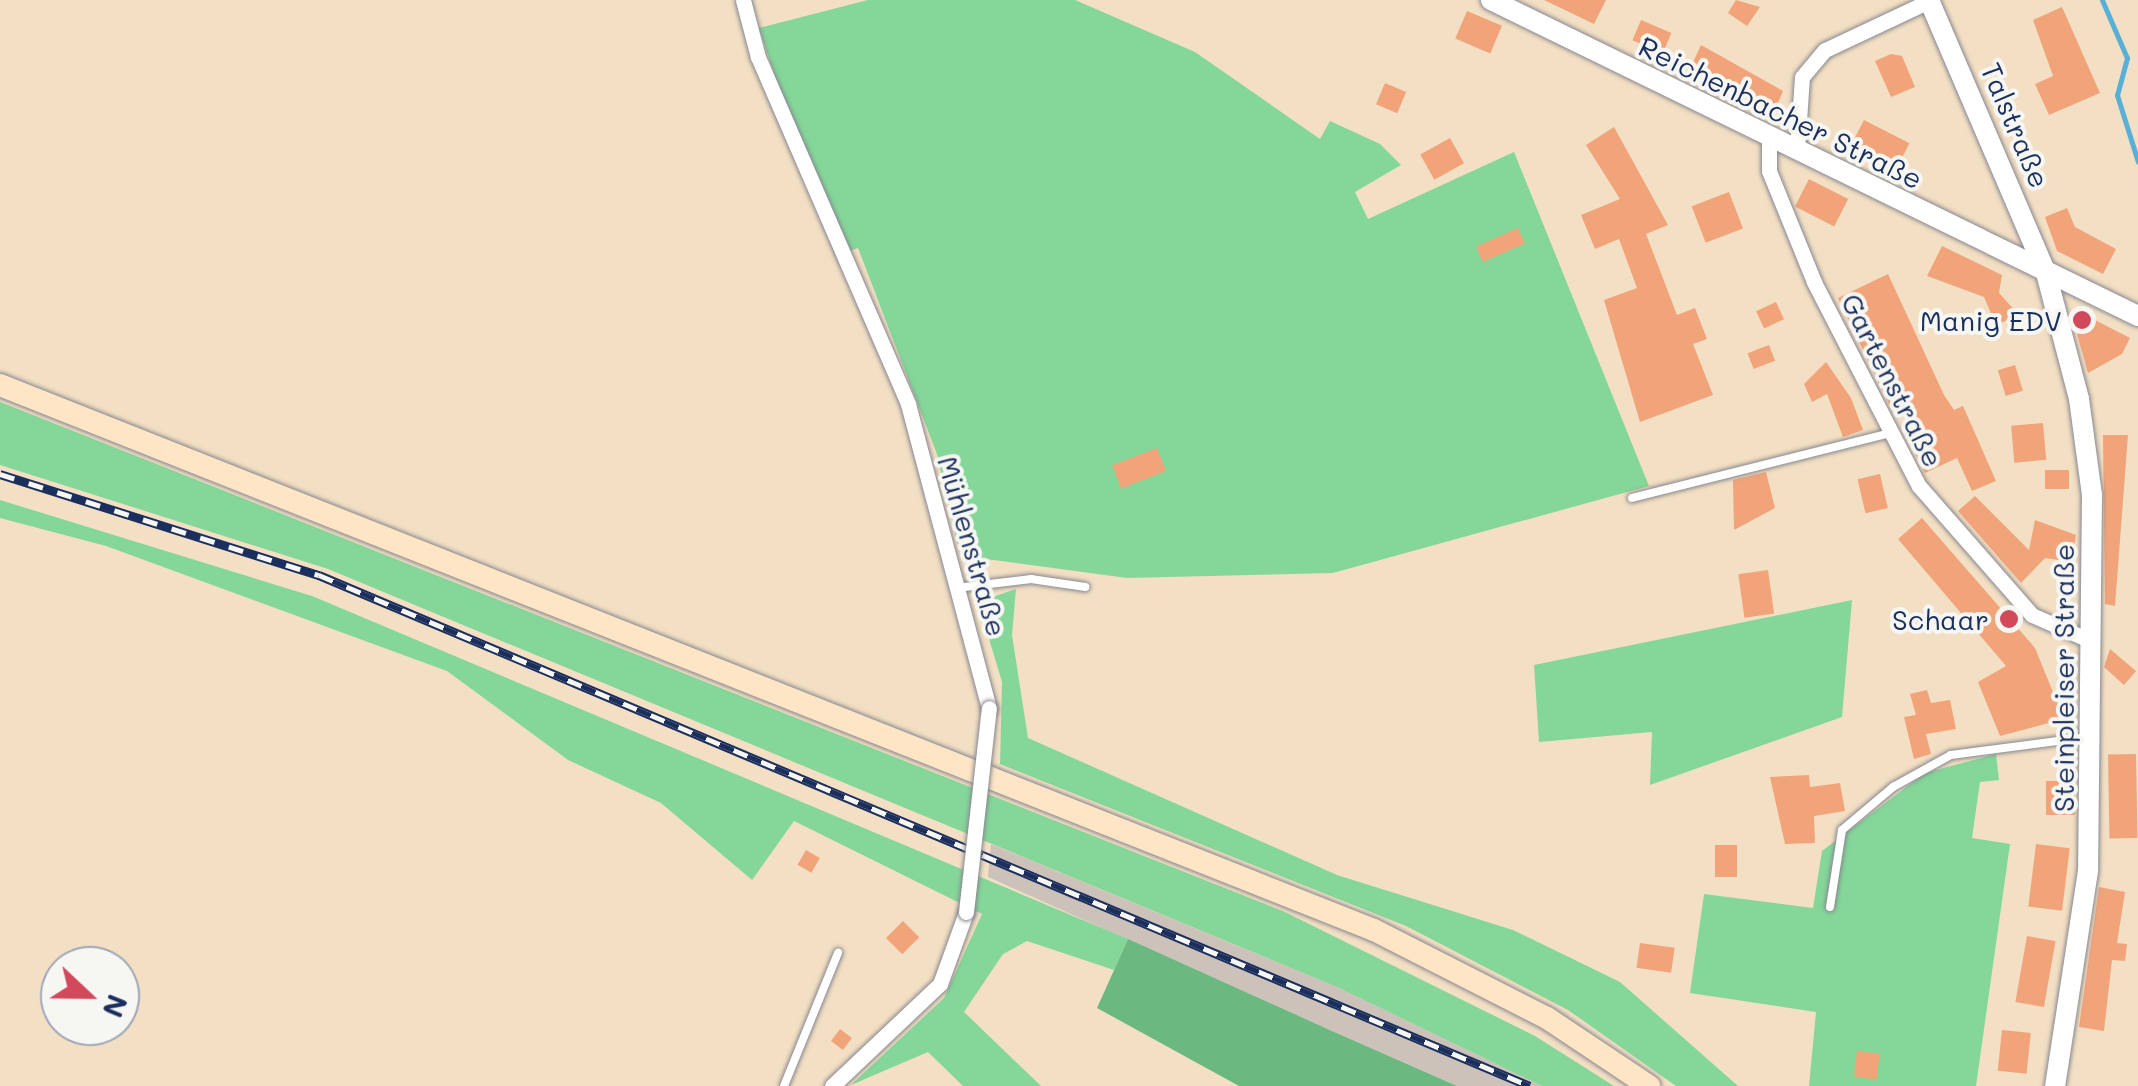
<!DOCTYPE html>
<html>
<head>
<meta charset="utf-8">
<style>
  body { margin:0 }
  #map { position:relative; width:2138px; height:1086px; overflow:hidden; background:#f3dfc3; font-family:Mali,sans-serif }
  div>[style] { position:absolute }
  .industrial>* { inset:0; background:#cdc2b9 }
  .green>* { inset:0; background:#84d799 }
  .forest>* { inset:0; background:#6bb881 }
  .stream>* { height:5px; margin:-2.5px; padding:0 2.5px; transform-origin:2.5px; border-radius:2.5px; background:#59b0d6 }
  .building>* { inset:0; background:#f1a47a; transform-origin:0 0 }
  .roads { filter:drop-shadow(0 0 2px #878790) drop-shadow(0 0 2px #878790) }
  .service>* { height:8px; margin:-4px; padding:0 4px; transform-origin:4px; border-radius:4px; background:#fff }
  .minor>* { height:15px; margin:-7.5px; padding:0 7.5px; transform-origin:7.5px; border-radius:7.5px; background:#fff }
  .tertiary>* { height:20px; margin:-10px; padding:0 10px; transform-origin:10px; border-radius:10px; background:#fff }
  .secondary>* { height:22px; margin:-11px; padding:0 11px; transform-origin:11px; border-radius:11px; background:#fde5c5 }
  .rail>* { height:9px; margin-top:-4.5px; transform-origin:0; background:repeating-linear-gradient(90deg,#f6f6f2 0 15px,#1b2f5e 0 30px); box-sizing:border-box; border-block:2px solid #1b2f5e }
  .bridges { filter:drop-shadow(0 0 2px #878790) drop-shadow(0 0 2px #878790) }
  .minor-bridge>* { height:15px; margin:-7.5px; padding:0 7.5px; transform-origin:7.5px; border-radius:7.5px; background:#fff }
  .dots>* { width:28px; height:28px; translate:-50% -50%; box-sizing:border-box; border:5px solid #f6f6f2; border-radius:50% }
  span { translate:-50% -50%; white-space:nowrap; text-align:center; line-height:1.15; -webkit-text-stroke:8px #f6f6f2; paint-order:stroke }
  .street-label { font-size:28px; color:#1b2f5e }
  .poi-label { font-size:28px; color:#1b2f5e }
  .right { translate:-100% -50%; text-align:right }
  .north { position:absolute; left:40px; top:946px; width:100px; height:100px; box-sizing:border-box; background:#f6f6f2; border:2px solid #9ea6b7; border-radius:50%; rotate:112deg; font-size:28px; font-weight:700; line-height:40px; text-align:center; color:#1b2f5e }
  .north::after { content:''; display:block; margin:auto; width:35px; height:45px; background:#d1495b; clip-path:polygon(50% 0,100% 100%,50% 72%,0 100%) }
</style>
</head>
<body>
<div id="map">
  <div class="industrial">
    <div style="clip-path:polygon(991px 844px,1337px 987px,1542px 1086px,1457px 1086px,1332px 1031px,988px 877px)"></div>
  </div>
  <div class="green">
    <div style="clip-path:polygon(868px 0,1075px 0,1195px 52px,1320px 139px,1330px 121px,1380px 144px,1401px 165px,1355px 192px,1368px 219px,1514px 152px,1649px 486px,1333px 573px,1127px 578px,971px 557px,957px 543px,937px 454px,858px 248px,835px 256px,759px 28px)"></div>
    <div style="clip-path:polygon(0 402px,1285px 912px,1535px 1036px,1614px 1086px,1542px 1086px,1337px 987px,328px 569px,0 465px)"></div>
    <div style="clip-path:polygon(0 500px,312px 596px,1128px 939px,1114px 970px,1027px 941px,1003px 954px,964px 1012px,1041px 1086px,963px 1086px,928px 1052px,851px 1085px,944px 998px,982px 914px,794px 821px,752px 880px,661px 803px,568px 760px,447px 671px,106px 546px,0 518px)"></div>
    <div style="clip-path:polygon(1016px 589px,1012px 635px,1028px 738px,1337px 875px,1513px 930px,1620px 982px,1738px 1086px,1676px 1086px,1568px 1010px,1406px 926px,1000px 764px,1002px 682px,978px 602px)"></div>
    <div style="clip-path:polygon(1852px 600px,1842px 717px,1650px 785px,1652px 732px,1539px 742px,1534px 665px)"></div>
    <div style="clip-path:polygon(1996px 754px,1999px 780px,1980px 782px,1972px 838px,2010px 844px,1976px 1086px,1809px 1086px,1816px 1012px,1690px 993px,1704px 894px,1813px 908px,1822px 851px,1925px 773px)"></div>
  </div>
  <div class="forest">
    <div style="clip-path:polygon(1128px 939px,1332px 1031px,1457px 1086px,1239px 1086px,1097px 1008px)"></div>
  </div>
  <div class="stream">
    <div style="left:2102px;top:0;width:63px;rotate:66.7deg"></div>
    <div style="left:2127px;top:58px;width:38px;rotate:105deg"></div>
    <div style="left:2117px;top:95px;width:70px;rotate:72.6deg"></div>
  </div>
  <div class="building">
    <div style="clip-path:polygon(1544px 0,1606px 0,1594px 24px)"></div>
    <div style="clip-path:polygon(1736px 0,1760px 7px,1747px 26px,1728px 13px)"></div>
    <div style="clip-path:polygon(2062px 7px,2100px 93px,2049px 115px,2035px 84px,2053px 76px,2033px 20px)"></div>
    <div style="left:1467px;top:11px;width:38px;height:30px;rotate:23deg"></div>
    <div style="left:1641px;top:20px;width:33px;height:22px;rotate:23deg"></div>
    <div style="clip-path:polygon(1701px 45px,1783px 91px,1774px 112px,1690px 69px)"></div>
    <div style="clip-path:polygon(1891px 54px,1902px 56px,1915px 87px,1891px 97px,1875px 61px)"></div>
    <div style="left:1385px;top:83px;width:23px;height:23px;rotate:23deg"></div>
    <div style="left:1864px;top:120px;width:51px;height:30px;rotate:27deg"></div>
    <div style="clip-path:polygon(1614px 127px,1668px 225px,1646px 234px,1677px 315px,1695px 308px,1707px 339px,1693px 344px,1713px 395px,1640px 422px,1604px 300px,1637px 288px,1619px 239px,1595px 249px,1581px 215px,1620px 199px,1586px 145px)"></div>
    <div style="left:1450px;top:138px;width:29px;height:34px;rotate:61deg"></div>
    <div style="left:1809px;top:179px;width:44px;height:31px;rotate:27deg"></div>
    <div style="left:1729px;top:192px;width:39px;height:40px;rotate:69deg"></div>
    <div style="clip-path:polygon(2067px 208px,2075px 227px,2116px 249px,2103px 274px,2057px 251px,2045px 217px)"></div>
    <div style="left:1518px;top:228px;width:17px;height:46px;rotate:66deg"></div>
    <div style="clip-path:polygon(1942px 246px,2002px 275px,1999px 293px,2019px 315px,1996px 325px,1984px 297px,1927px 276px)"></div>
    <div style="clip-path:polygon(1888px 274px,1944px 395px,1954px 410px,1963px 406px,1996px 481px,1972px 491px,1957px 458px,1925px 473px,1910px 443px,1924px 436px,1907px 398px,1890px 406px,1838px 298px)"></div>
    <div style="left:1776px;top:302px;width:19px;height:22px;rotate:65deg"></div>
    <div style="clip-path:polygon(2095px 320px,2130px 338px,2122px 354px,2088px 373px,2077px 334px)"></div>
    <div style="left:1769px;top:345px;width:17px;height:23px;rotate:69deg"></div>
    <div style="clip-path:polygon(1826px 362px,1851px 398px,1863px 430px,1843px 437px,1827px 394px,1812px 402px,1804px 384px)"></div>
    <div style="left:2015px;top:365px;width:27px;height:18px;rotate:73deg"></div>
    <div style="left:2043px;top:423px;width:37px;height:32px;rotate:85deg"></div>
    <div style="clip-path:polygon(2103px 435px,2128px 435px,2115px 606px,2105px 604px)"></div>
    <div style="left:1157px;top:448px;width:25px;height:48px;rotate:69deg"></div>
    <div style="left:2045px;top:470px;width:24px;height:19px"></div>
    <div style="clip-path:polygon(1766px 472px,1775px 508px,1734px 530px,1733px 480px)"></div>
    <div style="left:1880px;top:474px;width:35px;height:23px;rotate:77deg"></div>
    <div style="clip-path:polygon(1975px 496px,2029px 550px,2035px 520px,2076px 535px,2071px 562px,2045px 558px,2021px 583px,1958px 511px)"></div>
    <div style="clip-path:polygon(1922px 518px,2035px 648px,2064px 719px,2000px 736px,1978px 682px,2006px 666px,1898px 539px)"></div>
    <div style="left:1768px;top:570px;width:44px;height:30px;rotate:82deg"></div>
    <div style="clip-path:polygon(2110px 649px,2136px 671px,2124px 685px,2104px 667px)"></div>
    <div style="clip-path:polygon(1927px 690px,1931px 703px,1950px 700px,1956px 729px,1926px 734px,1931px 754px,1914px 759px,1904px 717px,1916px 715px,1910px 694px)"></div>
    <div style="left:2136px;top:754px;width:84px;height:28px;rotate:89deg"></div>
    <div style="clip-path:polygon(1809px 775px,1810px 787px,1840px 783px,1845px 811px,1814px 816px,1815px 843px,1785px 844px,1770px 777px)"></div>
    <div style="left:2046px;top:781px;width:29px;height:34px"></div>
    <div style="left:2036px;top:844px;width:34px;height:63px;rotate:7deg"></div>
    <div style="left:1737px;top:845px;width:32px;height:22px;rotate:90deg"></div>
    <div style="left:806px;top:850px;width:16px;height:17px;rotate:30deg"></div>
    <div style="clip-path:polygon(2099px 887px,2125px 892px,2117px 943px,2127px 944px,2125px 961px,2112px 960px,2104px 1031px,2079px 1027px)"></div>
    <div style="left:903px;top:921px;width:23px;height:24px;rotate:45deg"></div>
    <div style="left:2027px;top:936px;width:29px;height:67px;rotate:10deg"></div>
    <div style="left:1640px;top:943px;width:35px;height:25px;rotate:8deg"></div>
    <div style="left:840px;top:1029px;width:15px;height:15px;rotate:37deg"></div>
    <div style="left:2002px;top:1030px;width:29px;height:41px;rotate:6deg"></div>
    <div style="left:1857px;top:1051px;width:23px;height:26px;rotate:7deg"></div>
  </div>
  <div class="roads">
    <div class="service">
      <div style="left:1632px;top:498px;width:262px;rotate:-14.1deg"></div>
      <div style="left:956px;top:588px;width:76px;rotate:-6.8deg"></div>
      <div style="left:1031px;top:579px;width:55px;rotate:8.4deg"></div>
      <div style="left:1830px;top:907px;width:78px;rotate:-81.1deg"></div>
      <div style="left:1842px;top:830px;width:67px;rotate:-40.1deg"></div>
      <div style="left:1893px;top:787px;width:66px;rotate:-28.9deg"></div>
      <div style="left:1951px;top:755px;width:137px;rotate:-7.5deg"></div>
      <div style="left:784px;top:1086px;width:144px;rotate:-67.9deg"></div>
    </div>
    <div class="minor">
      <div style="left:743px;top:0;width:59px;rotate:75.3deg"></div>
      <div style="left:758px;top:57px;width:378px;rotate:66.6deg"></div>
      <div style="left:908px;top:404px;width:315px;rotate:75.1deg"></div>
      <div style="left:1769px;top:138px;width:33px;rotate:90deg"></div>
      <div style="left:1769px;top:171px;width:120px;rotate:67.9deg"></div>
      <div style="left:1814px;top:282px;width:229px;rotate:62.8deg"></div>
      <div style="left:1919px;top:486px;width:171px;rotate:48.8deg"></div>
      <div style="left:2032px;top:615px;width:60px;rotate:23.6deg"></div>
      <div style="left:1797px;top:150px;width:73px;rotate:-86.1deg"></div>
      <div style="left:1802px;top:77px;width:35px;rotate:-50deg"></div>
      <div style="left:1825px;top:50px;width:115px;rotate:-25.2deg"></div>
      <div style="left:832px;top:1086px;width:149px;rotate:-43.4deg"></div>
      <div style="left:940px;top:984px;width:77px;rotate:-70.1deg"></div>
    </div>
    <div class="tertiary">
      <div style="left:1491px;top:0;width:720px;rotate:26.03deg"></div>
      <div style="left:1929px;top:0;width:297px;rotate:66.8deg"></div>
      <div style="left:2046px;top:273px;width:130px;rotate:75.3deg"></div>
      <div style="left:2079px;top:399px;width:97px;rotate:82.3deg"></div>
      <div style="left:2092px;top:495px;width:376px;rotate:90.6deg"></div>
      <div style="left:2088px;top:871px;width:218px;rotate:98.7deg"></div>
    </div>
    <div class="secondary">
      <div style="left:0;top:385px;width:1478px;rotate:21.64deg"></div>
      <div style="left:1374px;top:930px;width:194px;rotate:27deg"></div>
      <div style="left:1547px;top:1018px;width:123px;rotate:33.7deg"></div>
    </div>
  </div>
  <div class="rail">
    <div style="left:0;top:474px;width:335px;rotate:17.6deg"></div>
    <div style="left:319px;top:575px;width:1314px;rotate:22.88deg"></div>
  </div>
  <div class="bridges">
    <div class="minor-bridge">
      <div style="left:966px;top:912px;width:205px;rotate:-83.6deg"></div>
    </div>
  </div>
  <div class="dots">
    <div style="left:2082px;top:320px;background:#d1495b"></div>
    <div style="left:2009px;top:619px;background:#d1495b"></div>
  </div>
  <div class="street-label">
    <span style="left:1781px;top:112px;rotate:26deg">Reichenbacher Straße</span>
    <span style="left:2016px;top:125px;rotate:67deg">Talstraße</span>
    <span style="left:1893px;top:380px;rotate:63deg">Gartenstraße</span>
    <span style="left:973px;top:546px;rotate:74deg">Mühlenstraße</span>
    <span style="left:2063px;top:678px;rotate:-90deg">Steinpleiser Straße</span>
  </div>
  <div class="poi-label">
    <span class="right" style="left:2062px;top:320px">Manig EDV</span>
    <span class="right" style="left:1989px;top:619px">Schaar</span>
  </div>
  <div class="north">N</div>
</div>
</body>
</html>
